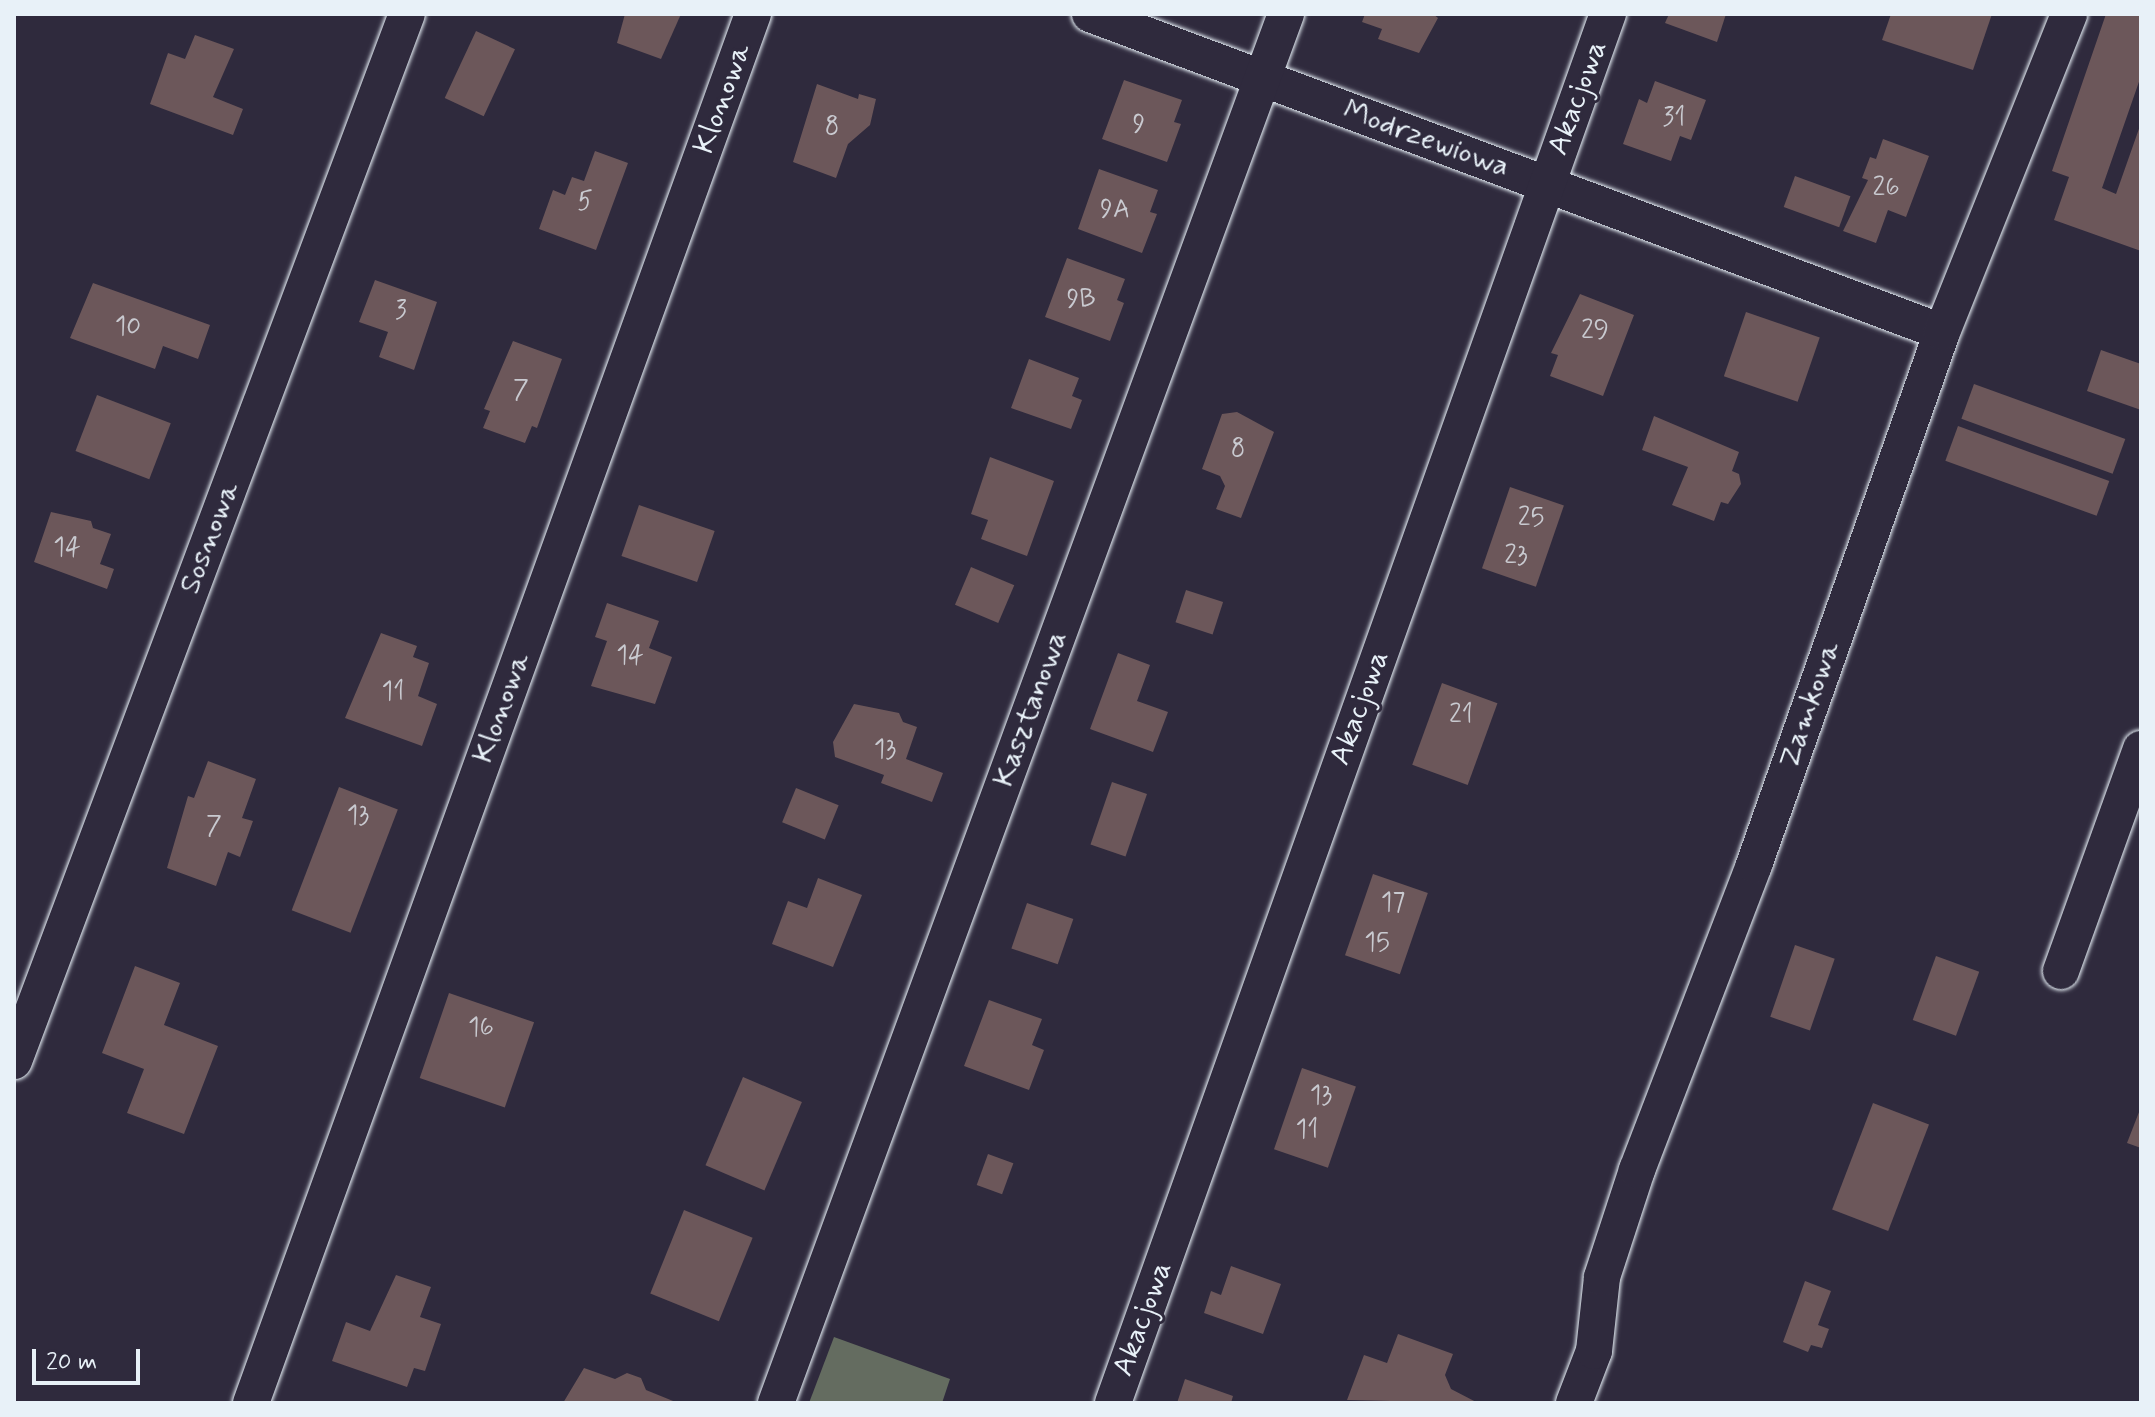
<!DOCTYPE html>
<html>
<head>
<meta charset="utf-8">
<style>
  body { margin:0 }
  #map { position:relative; width:2155px; height:1417px; overflow:hidden; background:#2f2a3d; font-family:Mynerve,sans-serif }
  div>[style] { position:absolute }
  .green>* { inset:0; background:#646c60 }
  .building>* { inset:0; background:#6c575a; transform-origin:0 0 }
  .roads { filter:drop-shadow(0 0 2px #e8f1f8) drop-shadow(0 0 2px #e8f1f8) }
  .street>* { height:36px; margin:-18px; padding:0 18px; transform-origin:18px; border-radius:18px; background:#2f2a3d }
  span { translate:-50% -50%; white-space:nowrap; text-align:center; line-height:1.15; -webkit-text-stroke:6px #2f2a3d; paint-order:stroke }
  .number-label { font-size:26px; color:#c9cad0 }
  .number-label span { -webkit-text-stroke-width:0 }
  .street-label { font-size:30px; color:#e8f1f8 }
  .frame { position:absolute; inset:0; border:16px solid #e8f1f8; pointer-events:none }
  .scale { position:absolute; left:32px; top:1349px; width:108px; height:36px; box-sizing:border-box; border:4px solid #e8f1f8; border-top:0; padding-left:10px; font-size:24px; line-height:28px; white-space:nowrap; color:#e8f1f8; -webkit-text-stroke:6px #2f2a3d; paint-order:stroke }
</style>
</head>
<body>
<div id="map">
  <div class="green">
    <div style="clip-path:polygon(834px 1337px,950px 1379px,942px 1403px,809px 1403px)"></div>
  </div>
  <div class="building">
    <div style="clip-path:polygon(625px 14px,681px 14px,661px 59px,617px 43px)"></div>
    <div style="clip-path:polygon(1365px 14px,1433px 14px,1438px 18px,1419px 53px,1378px 39px,1382px 29px,1362px 22px)"></div>
    <div style="clip-path:polygon(1669px 14px,1726px 14px,1717px 42px,1665px 23px)"></div>
    <div style="clip-path:polygon(1891px 14px,1992px 14px,1973px 70px,1882px 40px)"></div>
    <div style="clip-path:polygon(2106px 14px,2141px 14px,2141px 76px,2102px 188px,2116px 194px,2141px 123px,2141px 251px,2054px 220px,2069px 177px,2052px 171px)"></div>
    <div style="left:476px;top:31px;width:43px;height:74px;rotate:25deg"></div>
    <div style="clip-path:polygon(195px 35px,234px 49px,213px 97px,243px 109px,233px 135px,150px 104px,168px 53px,185px 59px)"></div>
    <div style="clip-path:polygon(1124px 80px,1182px 100px,1174px 122px,1181px 124px,1167px 162px,1102px 139px)"></div>
    <div style="clip-path:polygon(1655px 81px,1706px 100px,1691px 140px,1680px 136px,1671px 161px,1623px 144px,1639px 99px,1647px 103px)"></div>
    <div style="clip-path:polygon(817px 84px,858px 99px,859px 94px,876px 99px,870px 125px,848px 144px,836px 178px,793px 162px)"></div>
    <div style="clip-path:polygon(1883px 139px,1929px 156px,1906px 217px,1888px 210px,1876px 243px,1843px 231px,1868px 180px,1862px 178px,1870px 157px,1876px 159px)"></div>
    <div style="clip-path:polygon(595px 151px,628px 163px,596px 250px,539px 229px,553px 190px,565px 195px,572px 177px,584px 181px)"></div>
    <div style="clip-path:polygon(1099px 169px,1158px 190px,1150px 212px,1157px 214px,1142px 253px,1078px 229px)"></div>
    <div style="left:1795px;top:176px;width:59px;height:33px;rotate:20deg"></div>
    <div style="clip-path:polygon(1067px 258px,1125px 279px,1117px 300px,1124px 303px,1110px 341px,1045px 317px)"></div>
    <div style="clip-path:polygon(375px 280px,437px 302px,414px 370px,379px 357px,388px 332px,359px 322px)"></div>
    <div style="clip-path:polygon(93px 283px,210px 325px,198px 359px,163px 346px,155px 369px,70px 338px)"></div>
    <div style="clip-path:polygon(1580px 294px,1634px 315px,1603px 396px,1550px 376px,1558px 355px,1551px 353px)"></div>
    <div style="left:1746px;top:312px;width:78px;height:68px;rotate:19deg"></div>
    <div style="clip-path:polygon(513px 341px,562px 359px,537px 428px,532px 426px,525px 443px,483px 428px,490px 411px,484px 409px)"></div>
    <div style="clip-path:polygon(2101px 350px,2141px 364px,2141px 410px,2087px 391px)"></div>
    <div style="clip-path:polygon(1029px 359px,1079px 378px,1072px 396px,1082px 400px,1071px 429px,1011px 408px)"></div>
    <div style="left:1974px;top:384px;width:161px;height:37px;rotate:20deg"></div>
    <div style="left:97px;top:395px;width:79px;height:60px;rotate:21deg"></div>
    <div style="clip-path:polygon(1237px 412px,1274px 432px,1241px 518px,1216px 509px,1225px 486px,1220px 476px,1202px 469px,1222px 414px)"></div>
    <div style="clip-path:polygon(1654px 416px,1739px 452px,1732px 471px,1739px 474px,1741px 484px,1728px 504px,1721px 502px,1714px 521px,1672px 505px,1688px 467px,1642px 450px)"></div>
    <div style="left:1958px;top:426px;width:161px;height:37px;rotate:20deg"></div>
    <div style="clip-path:polygon(990px 457px,1054px 481px,1027px 556px,981px 539px,988px 520px,971px 514px)"></div>
    <div style="left:1510px;top:487px;width:57px;height:86px;rotate:19deg"></div>
    <div style="left:639px;top:505px;width:80px;height:54px;rotate:19deg"></div>
    <div style="clip-path:polygon(51px 512px,91px 521px,93px 528px,111px 534px,100px 564px,114px 569px,107px 589px,34px 562px)"></div>
    <div style="left:971px;top:567px;width:47px;height:41px;rotate:23deg"></div>
    <div style="left:1186px;top:590px;width:39px;height:34px;rotate:18deg"></div>
    <div style="clip-path:polygon(607px 603px,659px 621px,649px 648px,672px 657px,655px 704px,591px 686px,607px 641px,595px 637px)"></div>
    <div style="clip-path:polygon(381px 633px,417px 646px,413px 657px,429px 663px,418px 696px,437px 704px,422px 746px,345px 718px)"></div>
    <div style="clip-path:polygon(1118px 653px,1150px 665px,1137px 701px,1168px 712px,1153px 752px,1090px 729px)"></div>
    <div style="left:1442px;top:683px;width:59px;height:87px;rotate:20deg"></div>
    <div style="clip-path:polygon(854px 704px,899px 713px,903px 722px,917px 727px,906px 759px,943px 773px,932px 802px,881px 783px,884px 775px,835px 757px,833px 742px)"></div>
    <div style="clip-path:polygon(208px 761px,256px 779px,242px 818px,253px 821px,240px 857px,228px 852px,216px 886px,167px 868px,188px 796px,194px 798px)"></div>
    <div style="left:1112px;top:782px;width:37px;height:66px;rotate:19deg"></div>
    <div style="left:339px;top:787px;width:63px;height:132px;rotate:21deg"></div>
    <div style="left:796px;top:788px;width:46px;height:37px;rotate:22deg"></div>
    <div style="left:1373px;top:874px;width:58px;height:86px;rotate:19deg"></div>
    <div style="clip-path:polygon(818px 878px,862px 895px,833px 967px,772px 944px,788px 901px,807px 908px)"></div>
    <div style="left:1027px;top:903px;width:49px;height:48px;rotate:19deg"></div>
    <div style="left:1795px;top:945px;width:42px;height:76px;rotate:19deg"></div>
    <div style="left:1936px;top:956px;width:46px;height:68px;rotate:20deg"></div>
    <div style="clip-path:polygon(135px 966px,180px 983px,164px 1025px,218px 1046px,184px 1134px,127px 1113px,144px 1069px,102px 1053px)"></div>
    <div style="left:449px;top:993px;width:90px;height:90px;rotate:19deg"></div>
    <div style="clip-path:polygon(989px 1000px,1042px 1019px,1032px 1045px,1044px 1050px,1029px 1090px,964px 1066px)"></div>
    <div style="left:1302px;top:1068px;width:57px;height:86px;rotate:19deg"></div>
    <div style="left:743px;top:1077px;width:64px;height:96px;rotate:23deg"></div>
    <div style="left:1873px;top:1103px;width:60px;height:114px;rotate:21deg"></div>
    <div style="clip-path:polygon(2141px 1107px,2141px 1148px,2127px 1143px)"></div>
    <div style="left:988px;top:1154px;width:27px;height:33px;rotate:20deg"></div>
    <div style="left:684px;top:1210px;width:74px;height:90px;rotate:22deg"></div>
    <div style="clip-path:polygon(1231px 1266px,1281px 1284px,1263px 1334px,1204px 1313px,1211px 1291px,1221px 1295px)"></div>
    <div style="clip-path:polygon(396px 1275px,431px 1287px,420px 1317px,441px 1324px,425px 1371px,414px 1368px,407px 1387px,332px 1361px,346px 1322px,370px 1331px)"></div>
    <div style="clip-path:polygon(1805px 1281px,1831px 1291px,1818px 1325px,1829px 1329px,1822px 1348px,1811px 1345px,1808px 1352px,1783px 1342px)"></div>
    <div style="clip-path:polygon(1398px 1334px,1453px 1354px,1445px 1375px,1451px 1389px,1478px 1403px,1347px 1400px,1364px 1355px,1387px 1363px)"></div>
    <div style="clip-path:polygon(584px 1368px,615px 1379px,627px 1373px,641px 1378px,646px 1390px,678px 1403px,563px 1403px)"></div>
    <div style="clip-path:polygon(1185px 1379px,1233px 1396px,1231px 1403px,1177px 1403px)"></div>
  </div>
  <div class="roads">
    <div class="street">
      <div style="left:1090px;top:14px;width:909px;rotate:20.47deg"></div>
      <div style="left:2061px;top:971px;width:236px;rotate:-70.2deg"></div>
      <div style="left:14px;top:1061px;width:1118px;rotate:-69.43deg"></div>
      <div style="left:251px;top:1403px;width:1477px;rotate:-70.13deg"></div>
      <div style="left:776px;top:1403px;width:1480px;rotate:-69.84deg"></div>
      <div style="left:1113px;top:1403px;width:1475px;rotate:-70.39deg"></div>
      <div style="left:1574px;top:1403px;width:56px;rotate:-69deg"></div>
      <div style="left:1594px;top:1351px;width:74px;rotate:-83.8deg"></div>
      <div style="left:1602px;top:1277px;width:113px;rotate:-71.9deg"></div>
      <div style="left:1637px;top:1170px;width:327px;rotate:-69deg"></div>
      <div style="left:1754px;top:865px;width:565px;rotate:-70.57deg"></div>
      <div style="left:1942px;top:332px;width:342px;rotate:-68.2deg"></div>
    </div>
  </div>
  <div class="number-label">
    <span style="left:1674px;top:119px">31</span>
    <span style="left:1139px;top:126px">9</span>
    <span style="left:832px;top:128px">8</span>
    <span style="left:1886px;top:189px">26</span>
    <span style="left:585px;top:203px">5</span>
    <span style="left:1115px;top:211px">9A</span>
    <span style="left:1081px;top:301px">9B</span>
    <span style="left:401px;top:312px">3</span>
    <span style="left:128px;top:328px">10</span>
    <span style="left:1595px;top:332px">29</span>
    <span style="left:521px;top:392px">7</span>
    <span style="left:1238px;top:450px">8</span>
    <span style="left:1531px;top:519px">25</span>
    <span style="left:67px;top:549px">14</span>
    <span style="left:1516px;top:557px">23</span>
    <span style="left:630px;top:657px">14</span>
    <span style="left:393px;top:693px">11</span>
    <span style="left:1461px;top:716px">21</span>
    <span style="left:885px;top:751px">13</span>
    <span style="left:358px;top:817px">13</span>
    <span style="left:214px;top:828px">7</span>
    <span style="left:1393px;top:904px">17</span>
    <span style="left:1377px;top:944px">15</span>
    <span style="left:481px;top:1029px">16</span>
    <span style="left:1321px;top:1097px">13</span>
    <span style="left:1307px;top:1131px">11</span>
  </div>
  <div class="street-label">
    <span style="left:1578px;top:98px;rotate:-70deg">Akacjowa</span>
    <span style="left:723px;top:99px;rotate:-70deg">Klonowa</span>
    <span style="left:1426px;top:139px;rotate:20deg">Modrzewiowa</span>
    <span style="left:210px;top:538px;rotate:-69deg">Sosnowa</span>
    <span style="left:1810px;top:705px;rotate:-71deg">Zamkowa</span>
    <span style="left:502px;top:708px;rotate:-70deg">Klonowa</span>
    <span style="left:1360px;top:708px;rotate:-70deg">Akacjowa</span>
    <span style="left:1031px;top:709px;rotate:-70deg">Kasztanowa</span>
    <span style="left:1143px;top:1319px;rotate:-70deg">Akacjowa</span>
  </div>
  <div class="frame"></div>
  <div class="scale">20 m</div>
</div>
</body>
</html>
